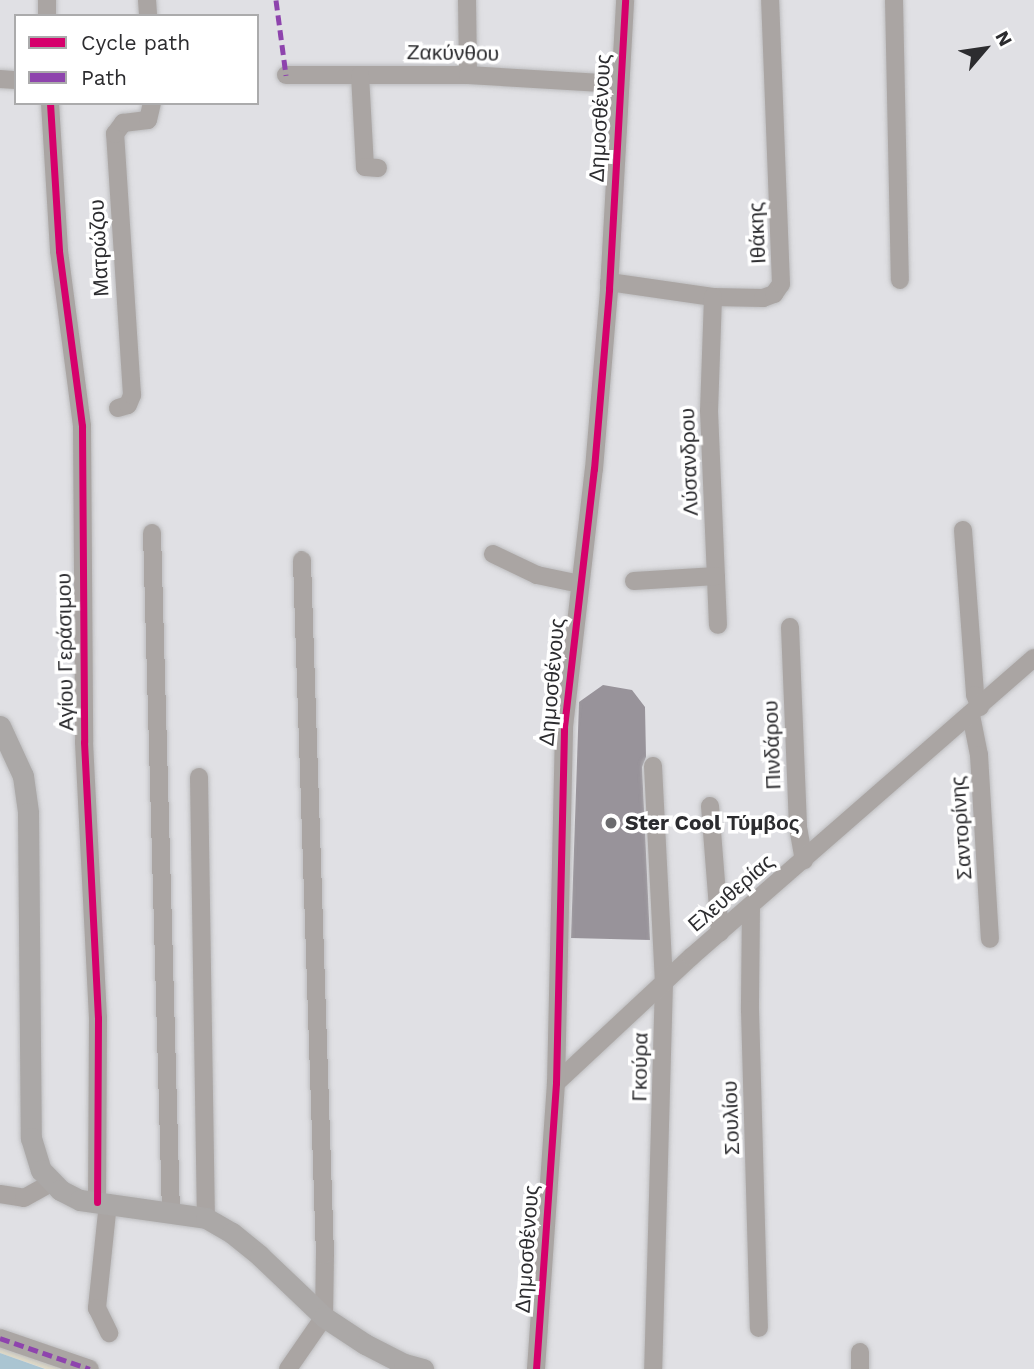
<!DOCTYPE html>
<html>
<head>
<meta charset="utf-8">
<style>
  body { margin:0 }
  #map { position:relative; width:1034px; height:1369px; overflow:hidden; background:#e0e0e4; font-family:"Work Sans",sans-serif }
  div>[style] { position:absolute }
  .sand>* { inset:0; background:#dfdac7 }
  .water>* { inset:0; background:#aac5d2 }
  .building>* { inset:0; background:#98939a }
  .roads { filter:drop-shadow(0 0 2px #bdbdbf) drop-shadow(0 0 2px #bdbdbf) }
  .minor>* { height:18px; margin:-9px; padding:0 9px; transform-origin:9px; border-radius:9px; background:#aaa5a3 }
  .major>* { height:21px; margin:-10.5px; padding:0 10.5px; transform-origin:10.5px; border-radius:10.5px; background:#aba8a7 }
  .quiet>* { height:5px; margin-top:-2.5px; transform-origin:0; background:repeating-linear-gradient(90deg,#8e44ad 0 10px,transparent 0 15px) }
  .cycleway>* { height:7px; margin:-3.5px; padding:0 3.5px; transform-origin:3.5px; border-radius:3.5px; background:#d6006c }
  .dots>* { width:19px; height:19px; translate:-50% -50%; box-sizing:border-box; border:4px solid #fff; border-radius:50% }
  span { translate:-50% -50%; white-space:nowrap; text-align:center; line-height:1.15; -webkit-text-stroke:7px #fff; paint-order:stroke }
  .street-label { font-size:21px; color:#2c2c2f }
  .poi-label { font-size:21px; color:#2c2c2f; font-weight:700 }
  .left { translate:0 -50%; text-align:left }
  .legend { position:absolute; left:14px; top:14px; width:245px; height:91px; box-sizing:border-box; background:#fff; border:2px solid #ababac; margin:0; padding:9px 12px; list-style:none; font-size:21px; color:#2c2c2f }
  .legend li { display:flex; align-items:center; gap:14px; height:35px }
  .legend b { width:35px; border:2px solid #ababac }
  .north { position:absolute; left:950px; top:14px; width:70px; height:70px; -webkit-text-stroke:5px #fff; paint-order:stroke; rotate:61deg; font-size:19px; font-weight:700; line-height:28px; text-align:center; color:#2c2c2f }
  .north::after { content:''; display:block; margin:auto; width:24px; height:32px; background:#2c2c2f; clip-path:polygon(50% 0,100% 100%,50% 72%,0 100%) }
</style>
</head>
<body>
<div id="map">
  <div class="sand">
    <div style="clip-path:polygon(0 1344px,80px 1369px,46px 1369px,0 1353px)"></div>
  </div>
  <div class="water">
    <div style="clip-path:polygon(0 1353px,45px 1369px,46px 1369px,0 1369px)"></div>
  </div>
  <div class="building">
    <div style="clip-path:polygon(603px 685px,632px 690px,645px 707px,646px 757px,642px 767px,650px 940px,571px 938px,579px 702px)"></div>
  </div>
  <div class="roads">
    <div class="minor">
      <div style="left:47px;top:0;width:16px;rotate:90deg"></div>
      <div style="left:147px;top:0;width:16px;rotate:86deg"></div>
      <div style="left:467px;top:0;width:75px;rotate:89.2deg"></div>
      <div style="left:894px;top:0;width:280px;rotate:88.8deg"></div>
      <div style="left:286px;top:75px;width:182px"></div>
      <div style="left:468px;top:75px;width:151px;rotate:3.4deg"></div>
      <div style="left:360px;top:75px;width:92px;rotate:86.9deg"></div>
      <div style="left:365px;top:167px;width:13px;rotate:4deg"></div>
      <div style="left:0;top:79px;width:16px;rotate:4deg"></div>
      <div style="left:50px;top:103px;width:148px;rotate:86.5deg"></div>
      <div style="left:59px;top:251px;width:177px;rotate:82.5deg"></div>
      <div style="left:82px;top:426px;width:316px;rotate:89.6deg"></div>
      <div style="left:84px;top:742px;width:276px;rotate:87.1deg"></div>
      <div style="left:98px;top:1018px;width:184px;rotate:90.3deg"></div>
      <div style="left:609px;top:282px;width:105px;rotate:8.2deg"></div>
      <div style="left:713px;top:297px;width:50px;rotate:1.1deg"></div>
      <div style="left:763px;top:298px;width:12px;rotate:-20deg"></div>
      <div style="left:774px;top:294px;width:12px;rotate:-55deg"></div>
      <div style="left:781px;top:284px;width:284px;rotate:-92.2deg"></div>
      <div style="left:713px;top:297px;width:114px;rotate:92deg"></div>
      <div style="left:709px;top:411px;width:214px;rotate:87.6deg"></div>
      <div style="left:118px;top:408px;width:10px;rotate:-17deg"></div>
      <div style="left:128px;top:405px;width:11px;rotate:-68deg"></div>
      <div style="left:132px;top:395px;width:262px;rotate:-93.7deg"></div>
      <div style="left:115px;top:134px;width:14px;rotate:-54deg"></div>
      <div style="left:123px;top:123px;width:25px;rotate:-7deg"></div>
      <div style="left:148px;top:120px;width:17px;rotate:-77deg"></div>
      <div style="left:963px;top:530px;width:165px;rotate:85.8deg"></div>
      <div style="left:975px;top:695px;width:13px;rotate:67deg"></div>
      <div style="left:152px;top:533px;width:679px;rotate:88.4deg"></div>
      <div style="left:493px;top:554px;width:49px;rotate:25.5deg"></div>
      <div style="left:537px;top:575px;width:44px;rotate:11.8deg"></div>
      <div style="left:634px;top:581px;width:82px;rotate:-3.5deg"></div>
      <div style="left:790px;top:627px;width:200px;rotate:87.7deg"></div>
      <div style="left:798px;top:827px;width:34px;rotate:80deg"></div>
      <div style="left:971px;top:715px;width:41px;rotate:78.7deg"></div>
      <div style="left:979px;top:755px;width:184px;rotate:86.6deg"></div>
      <div style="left:653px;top:766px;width:216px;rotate:87.1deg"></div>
      <div style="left:664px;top:982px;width:387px;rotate:91.6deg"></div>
      <div style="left:199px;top:777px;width:441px;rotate:89.1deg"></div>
      <div style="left:710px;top:806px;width:127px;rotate:85.5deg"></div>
      <div style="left:751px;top:906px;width:104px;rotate:90.6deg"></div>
      <div style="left:750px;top:1010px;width:318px;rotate:88.4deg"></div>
      <div style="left:556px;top:1083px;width:185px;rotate:-43deg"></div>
      <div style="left:691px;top:957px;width:455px;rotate:-41.1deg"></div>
      <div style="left:0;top:1194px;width:24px;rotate:9deg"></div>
      <div style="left:24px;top:1198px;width:31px;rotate:-29deg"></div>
      <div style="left:108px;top:1203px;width:106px;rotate:96deg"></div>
      <div style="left:97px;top:1308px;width:28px;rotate:64deg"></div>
      <div style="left:0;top:1338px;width:95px;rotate:19deg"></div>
      <div style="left:860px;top:1352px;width:17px;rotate:90deg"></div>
      <div style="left:288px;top:1369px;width:63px;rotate:-55.3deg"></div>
      <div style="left:324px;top:1317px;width:62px;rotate:-89.1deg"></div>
      <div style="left:325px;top:1255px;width:695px;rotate:-91.9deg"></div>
      <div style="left:536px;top:1369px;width:287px;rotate:-86deg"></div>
      <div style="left:556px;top:1083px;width:356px;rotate:-88.7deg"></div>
      <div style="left:564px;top:727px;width:260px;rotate:-83.4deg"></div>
      <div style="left:594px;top:469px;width:181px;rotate:-85.2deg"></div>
      <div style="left:609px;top:289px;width:289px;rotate:-86.8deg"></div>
    </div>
    <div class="major">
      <div style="left:0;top:726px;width:55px;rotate:65.3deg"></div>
      <div style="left:23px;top:776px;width:37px;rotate:82deg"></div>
      <div style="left:28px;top:813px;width:325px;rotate:89.5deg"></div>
      <div style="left:31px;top:1138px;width:34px;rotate:73deg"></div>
      <div style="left:41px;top:1170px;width:28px;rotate:46deg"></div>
      <div style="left:60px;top:1190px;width:22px;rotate:27deg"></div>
      <div style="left:80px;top:1200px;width:127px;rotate:8.1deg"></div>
      <div style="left:206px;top:1218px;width:30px;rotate:30deg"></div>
      <div style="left:232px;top:1233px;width:36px;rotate:39deg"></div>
      <div style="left:260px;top:1256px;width:88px;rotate:43.6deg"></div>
      <div style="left:324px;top:1317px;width:49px;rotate:33.4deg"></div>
      <div style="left:365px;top:1344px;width:44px;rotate:27.1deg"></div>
      <div style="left:404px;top:1364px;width:20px;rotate:15deg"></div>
    </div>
  </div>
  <div class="quiet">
    <div style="left:276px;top:0;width:76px;rotate:82.4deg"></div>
    <div style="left:0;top:1338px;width:95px;rotate:19deg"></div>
  </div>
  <div class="cycleway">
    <div style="left:50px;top:103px;width:148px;rotate:86.5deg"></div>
    <div style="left:59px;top:251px;width:177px;rotate:82.5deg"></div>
    <div style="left:82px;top:426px;width:316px;rotate:89.6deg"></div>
    <div style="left:84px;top:742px;width:276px;rotate:87.1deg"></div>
    <div style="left:98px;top:1018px;width:184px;rotate:90.3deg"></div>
    <div style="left:536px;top:1369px;width:287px;rotate:-86deg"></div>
    <div style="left:556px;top:1083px;width:356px;rotate:-88.7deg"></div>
    <div style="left:564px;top:727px;width:260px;rotate:-83.4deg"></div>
    <div style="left:594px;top:469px;width:181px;rotate:-85.2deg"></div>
    <div style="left:609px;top:289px;width:289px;rotate:-86.8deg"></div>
  </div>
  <div class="dots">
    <div style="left:611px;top:823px;background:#6b6b6e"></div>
  </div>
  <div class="street-label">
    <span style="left:453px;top:53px;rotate:1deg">Ζακύνθου</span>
    <span style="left:600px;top:118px;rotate:-87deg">Δημοσθένους</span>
    <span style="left:757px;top:233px;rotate:-93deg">Ιθάκης</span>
    <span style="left:99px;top:248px;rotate:-93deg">Ματρώζου</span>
    <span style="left:689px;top:462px;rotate:-92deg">Λύσανδρου</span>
    <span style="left:65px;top:652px;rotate:-91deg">Αγίου Γεράσιμου</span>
    <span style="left:552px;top:682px;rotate:-85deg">Δημοσθένους</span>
    <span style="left:772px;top:745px;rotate:-92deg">Πινδάρου</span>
    <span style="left:961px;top:828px;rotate:-94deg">Σαντορίνης</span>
    <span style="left:731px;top:893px;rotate:-41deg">Ελευθερίας</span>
    <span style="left:640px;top:1067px;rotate:-89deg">Γκούρα</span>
    <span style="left:731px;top:1118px;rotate:-92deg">Σουλίου</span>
    <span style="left:527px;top:1249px;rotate:-86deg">Δημοσθένους</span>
  </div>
  <div class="poi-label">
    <span class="left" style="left:625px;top:823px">Ster Cool Τύμβος</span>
  </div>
  <ul class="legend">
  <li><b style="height:9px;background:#d6006c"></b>Cycle path</li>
  <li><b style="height:9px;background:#8e44ad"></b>Path</li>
  </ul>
  <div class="north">N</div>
</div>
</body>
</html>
